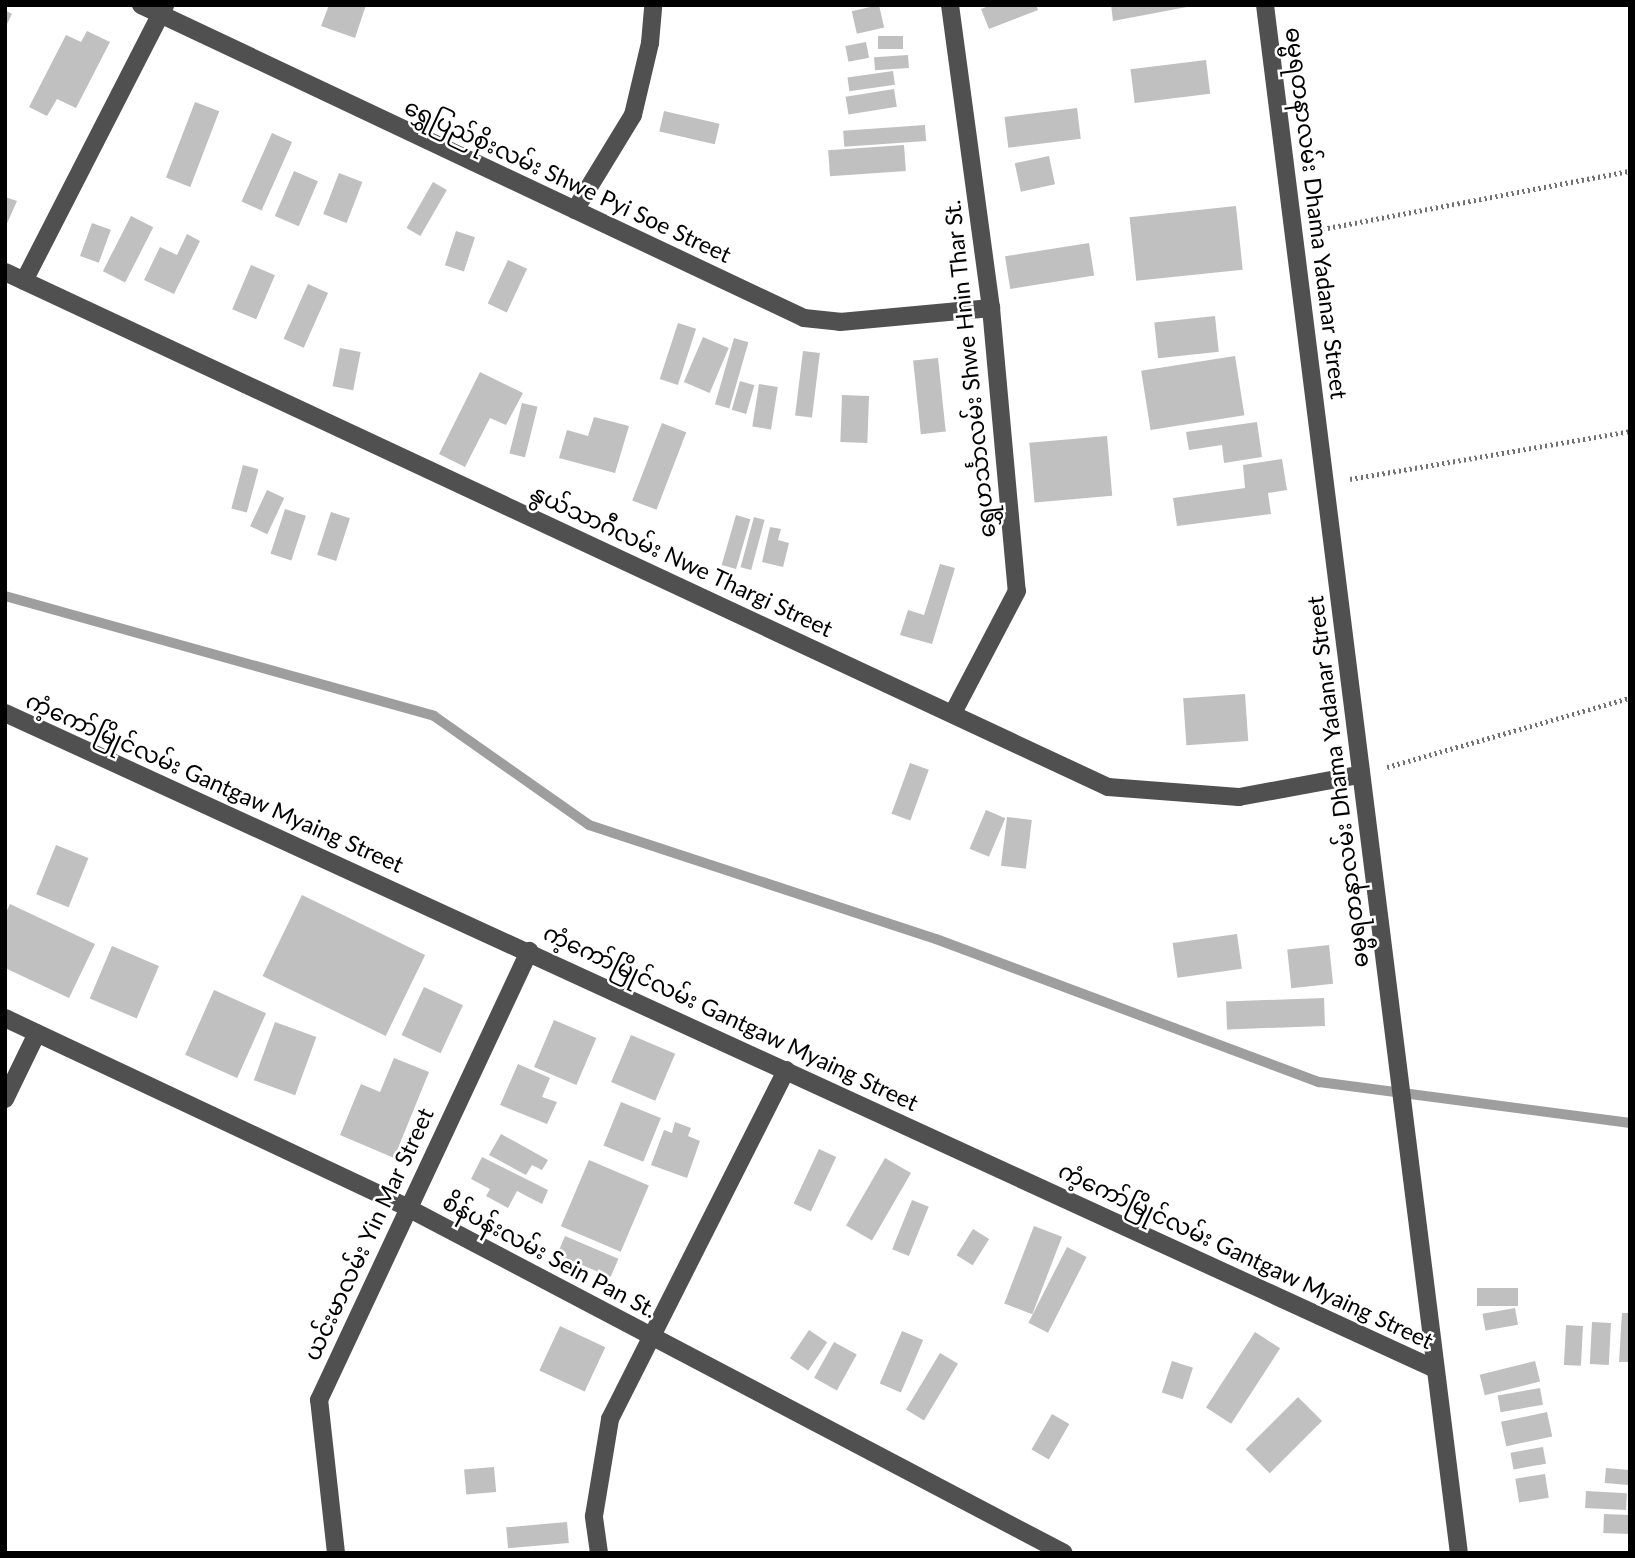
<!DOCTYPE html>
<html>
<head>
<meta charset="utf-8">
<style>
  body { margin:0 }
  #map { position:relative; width:1635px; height:1558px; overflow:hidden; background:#fff; font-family:Lato,"Noto Sans Myanmar",sans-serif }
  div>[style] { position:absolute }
  .stream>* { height:10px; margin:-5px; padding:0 5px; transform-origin:5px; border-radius:5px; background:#9e9e9e }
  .building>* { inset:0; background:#c0c0c0; transform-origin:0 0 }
  .path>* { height:4.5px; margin-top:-2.25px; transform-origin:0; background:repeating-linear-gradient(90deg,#727272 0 2px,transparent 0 5.5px) }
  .minor>* { height:18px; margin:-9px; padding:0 9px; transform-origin:9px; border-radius:9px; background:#505050 }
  span { translate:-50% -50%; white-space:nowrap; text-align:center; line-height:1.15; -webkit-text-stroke:5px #fff; paint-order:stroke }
  .street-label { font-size:23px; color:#000 }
  .frame { position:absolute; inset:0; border:7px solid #000; pointer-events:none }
</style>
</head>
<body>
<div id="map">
  <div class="stream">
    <div style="left:5px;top:596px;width:445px;rotate:15.6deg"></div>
    <div style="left:434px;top:716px;width:189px;rotate:35.1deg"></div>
    <div style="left:589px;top:825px;width:365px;rotate:18.2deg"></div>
    <div style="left:936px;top:939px;width:409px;rotate:20.5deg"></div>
    <div style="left:1319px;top:1082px;width:314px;rotate:7.5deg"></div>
  </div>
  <div class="building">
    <div style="clip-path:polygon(329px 5px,366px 5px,355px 38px,321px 26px)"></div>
    <div style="left:879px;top:5px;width:23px;height:28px;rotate:77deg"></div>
    <div style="clip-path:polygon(991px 5px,1036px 5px,1038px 10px,989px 29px,981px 9px)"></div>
    <div style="clip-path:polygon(1111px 5px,1187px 5px,1187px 7px,1113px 21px)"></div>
    <div style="clip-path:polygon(5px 10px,12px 14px,5px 28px)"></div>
    <div style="clip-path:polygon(87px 31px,110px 42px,76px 108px,57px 99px,47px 116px,29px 107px,66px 35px,81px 42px)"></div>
    <div style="left:903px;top:36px;width:13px;height:25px;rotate:90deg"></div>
    <div style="left:866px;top:42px;width:16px;height:21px;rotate:79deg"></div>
    <div style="left:908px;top:55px;width:13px;height:34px;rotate:86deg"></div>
    <div style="left:1206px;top:60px;width:34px;height:76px;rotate:83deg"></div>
    <div style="left:893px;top:71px;width:14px;height:46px;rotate:82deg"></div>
    <div style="left:894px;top:89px;width:18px;height:49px;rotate:81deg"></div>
    <div style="left:195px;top:102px;width:26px;height:81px;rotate:21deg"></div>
    <div style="left:1077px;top:108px;width:31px;height:73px;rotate:83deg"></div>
    <div style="left:664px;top:111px;width:57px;height:21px;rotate:13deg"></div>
    <div style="left:925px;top:125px;width:16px;height:82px;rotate:86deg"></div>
    <div style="left:272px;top:133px;width:22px;height:75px;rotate:24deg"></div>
    <div style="left:904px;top:145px;width:26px;height:76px;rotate:86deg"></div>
    <div style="left:1049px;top:156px;width:29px;height:35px;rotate:78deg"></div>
    <div style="left:294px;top:171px;width:26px;height:49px;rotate:23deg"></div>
    <div style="left:339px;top:173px;width:25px;height:44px;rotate:21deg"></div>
    <div style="left:433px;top:182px;width:16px;height:53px;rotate:30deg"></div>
    <div style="clip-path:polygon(5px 197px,17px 201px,5px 228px)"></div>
    <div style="left:1236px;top:206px;width:64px;height:107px;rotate:84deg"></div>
    <div style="left:131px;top:216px;width:25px;height:62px;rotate:27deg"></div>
    <div style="left:92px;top:223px;width:20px;height:35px;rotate:20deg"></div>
    <div style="left:456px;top:231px;width:20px;height:36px;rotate:18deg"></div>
    <div style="clip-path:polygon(187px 234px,200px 241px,174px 294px,144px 280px,160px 247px,177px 255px)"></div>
    <div style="left:1089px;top:243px;width:33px;height:85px;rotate:81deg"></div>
    <div style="left:508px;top:260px;width:21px;height:48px;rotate:25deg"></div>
    <div style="left:251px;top:265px;width:26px;height:48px;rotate:23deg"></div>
    <div style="left:308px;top:284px;width:22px;height:60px;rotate:24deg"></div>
    <div style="left:1215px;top:316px;width:36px;height:61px;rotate:84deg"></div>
    <div style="left:678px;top:323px;width:19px;height:59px;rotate:18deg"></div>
    <div style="left:703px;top:337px;width:28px;height:49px;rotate:23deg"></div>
    <div style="left:734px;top:338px;width:15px;height:69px;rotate:16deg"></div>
    <div style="left:340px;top:348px;width:21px;height:39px;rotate:11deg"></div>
    <div style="left:803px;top:351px;width:17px;height:65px;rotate:7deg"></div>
    <div style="left:1235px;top:356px;width:60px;height:95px;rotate:81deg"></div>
    <div style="left:938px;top:358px;width:74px;height:25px;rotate:84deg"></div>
    <div style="clip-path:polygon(480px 372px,523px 393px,506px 425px,490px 418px,465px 467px,439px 454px)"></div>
    <div style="left:740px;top:381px;width:15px;height:30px;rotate:16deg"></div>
    <div style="left:759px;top:384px;width:19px;height:43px;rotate:9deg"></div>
    <div style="left:842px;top:395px;width:27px;height:47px;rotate:2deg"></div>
    <div style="left:522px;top:403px;width:16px;height:52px;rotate:14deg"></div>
    <div style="clip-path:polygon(594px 417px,629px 426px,615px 473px,559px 458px,567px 430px,588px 436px)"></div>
    <div style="clip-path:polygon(1257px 422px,1262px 457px,1224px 463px,1222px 445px,1189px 450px,1186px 432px)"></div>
    <div style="left:662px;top:423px;width:26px;height:83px;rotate:21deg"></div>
    <div style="left:1107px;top:436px;width:60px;height:78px;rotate:85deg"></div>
    <div style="clip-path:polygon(1282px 459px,1287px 490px,1268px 493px,1271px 514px,1177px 526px,1173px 498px,1245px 488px,1243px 465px)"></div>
    <div style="left:243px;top:465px;width:16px;height:45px;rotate:15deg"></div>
    <div style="left:267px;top:490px;width:19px;height:40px;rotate:25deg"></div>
    <div style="left:285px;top:509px;width:22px;height:47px;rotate:18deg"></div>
    <div style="left:331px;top:512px;width:20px;height:45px;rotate:18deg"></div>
    <div style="left:736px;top:515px;width:15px;height:52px;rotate:16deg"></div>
    <div style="left:754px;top:517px;width:11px;height:52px;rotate:15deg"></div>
    <div style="clip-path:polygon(770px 527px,781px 529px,778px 540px,789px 543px,783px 567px,762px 562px)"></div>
    <div style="clip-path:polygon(940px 564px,955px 568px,932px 644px,900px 635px,908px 610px,924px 615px)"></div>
    <div style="left:1245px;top:694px;width:47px;height:62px;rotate:86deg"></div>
    <div style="left:910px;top:763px;width:20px;height:54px;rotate:20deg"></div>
    <div style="left:986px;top:810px;width:21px;height:42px;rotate:23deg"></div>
    <div style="left:1007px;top:817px;width:25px;height:49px;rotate:7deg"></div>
    <div style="left:56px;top:845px;width:35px;height:53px;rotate:22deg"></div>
    <div style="left:302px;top:895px;width:137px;height:90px;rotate:26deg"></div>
    <div style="clip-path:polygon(10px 904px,95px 944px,69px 998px,5px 968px,5px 915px)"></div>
    <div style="left:1237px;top:934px;width:35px;height:65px;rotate:82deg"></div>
    <div style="left:1329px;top:945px;width:39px;height:42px;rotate:84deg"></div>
    <div style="left:112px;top:946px;width:51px;height:57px;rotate:23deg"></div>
    <div style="left:424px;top:987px;width:43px;height:53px;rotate:25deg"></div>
    <div style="left:214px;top:990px;width:57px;height:71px;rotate:24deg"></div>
    <div style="left:1324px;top:998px;width:28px;height:98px;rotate:88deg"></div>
    <div style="left:554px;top:1020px;width:46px;height:51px;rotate:23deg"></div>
    <div style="left:275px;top:1022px;width:44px;height:62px;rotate:20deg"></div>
    <div style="left:631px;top:1035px;width:48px;height:51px;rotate:23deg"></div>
    <div style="clip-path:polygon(394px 1058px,429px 1072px,394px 1158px,340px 1135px,361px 1084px,380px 1092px)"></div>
    <div style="clip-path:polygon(518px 1064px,550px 1078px,542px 1097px,557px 1102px,547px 1124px,500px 1105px)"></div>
    <div style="left:621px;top:1102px;width:43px;height:47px;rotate:22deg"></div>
    <div style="clip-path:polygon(675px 1122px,691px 1128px,688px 1136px,700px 1141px,687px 1178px,651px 1165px,664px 1130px,672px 1133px)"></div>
    <div style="clip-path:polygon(501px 1134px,548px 1160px,542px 1170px,532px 1165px,526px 1175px,489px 1155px)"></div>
    <div style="left:819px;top:1149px;width:19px;height:60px;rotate:25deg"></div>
    <div style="clip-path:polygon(482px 1157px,548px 1190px,542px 1204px,517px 1191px,508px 1208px,486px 1196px,490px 1189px,471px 1179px)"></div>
    <div style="left:885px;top:1158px;width:30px;height:78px;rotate:30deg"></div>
    <div style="left:589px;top:1160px;width:65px;height:72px;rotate:23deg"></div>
    <div style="left:912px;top:1200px;width:18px;height:53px;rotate:22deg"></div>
    <div style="left:1034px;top:1226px;width:30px;height:83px;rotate:21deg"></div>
    <div style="left:973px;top:1229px;width:19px;height:31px;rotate:32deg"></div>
    <div style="left:565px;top:1236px;width:58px;height:20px;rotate:23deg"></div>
    <div style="left:1067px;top:1247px;width:22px;height:85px;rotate:27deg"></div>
    <div style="left:1518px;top:1288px;width:18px;height:41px;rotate:90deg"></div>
    <div style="left:1515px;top:1308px;width:17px;height:33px;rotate:80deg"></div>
    <div style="clip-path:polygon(1622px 1313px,1630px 1313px,1630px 1362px,1619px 1362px)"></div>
    <div style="left:1592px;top:1322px;width:19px;height:42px;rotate:3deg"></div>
    <div style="left:1566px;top:1325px;width:17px;height:40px;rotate:3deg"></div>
    <div style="left:560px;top:1326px;width:50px;height:49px;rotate:25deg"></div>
    <div style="left:809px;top:1330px;width:22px;height:34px;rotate:34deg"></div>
    <div style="left:902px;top:1331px;width:23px;height:57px;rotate:23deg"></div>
    <div style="left:1255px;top:1332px;width:30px;height:90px;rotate:33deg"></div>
    <div style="left:834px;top:1342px;width:26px;height:41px;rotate:29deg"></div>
    <div style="left:940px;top:1353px;width:21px;height:66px;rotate:31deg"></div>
    <div style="left:1172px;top:1361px;width:22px;height:33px;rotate:18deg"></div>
    <div style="left:1535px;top:1361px;width:21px;height:57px;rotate:76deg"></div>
    <div style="left:1540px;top:1388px;width:17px;height:43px;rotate:80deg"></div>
    <div style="left:1298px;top:1397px;width:34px;height:74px;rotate:45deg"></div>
    <div style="left:1547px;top:1412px;width:25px;height:47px;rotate:78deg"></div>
    <div style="left:1052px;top:1414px;width:20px;height:41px;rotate:30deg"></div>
    <div style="left:1543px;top:1447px;width:17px;height:33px;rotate:80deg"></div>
    <div style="left:494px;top:1467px;width:25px;height:30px;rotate:85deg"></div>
    <div style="left:1606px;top:1468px;width:24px;height:15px;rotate:5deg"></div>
    <div style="left:1545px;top:1474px;width:24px;height:30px;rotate:81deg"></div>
    <div style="left:1586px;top:1491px;width:41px;height:17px;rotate:3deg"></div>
    <div style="left:1604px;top:1514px;width:26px;height:19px;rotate:2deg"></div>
    <div style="left:567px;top:1522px;width:21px;height:61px;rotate:85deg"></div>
  </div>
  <div class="path">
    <div style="left:1317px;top:230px;width:319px;rotate:-10.7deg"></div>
    <div style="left:1350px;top:479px;width:284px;rotate:-9.7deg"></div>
    <div style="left:1387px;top:767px;width:253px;rotate:-15.9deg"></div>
  </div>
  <div class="minor">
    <div style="left:141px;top:5px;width:733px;rotate:25.27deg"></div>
    <div style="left:804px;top:318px;width:36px;rotate:6deg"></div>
    <div style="left:840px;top:322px;width:152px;rotate:-5.3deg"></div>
    <div style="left:950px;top:5px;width:306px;rotate:82.3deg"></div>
    <div style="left:991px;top:308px;width:284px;rotate:84.8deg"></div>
    <div style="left:1017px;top:591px;width:138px;rotate:117.7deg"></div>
    <div style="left:1265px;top:5px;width:1560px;rotate:82.86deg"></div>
    <div style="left:575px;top:210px;width:111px;rotate:-58.6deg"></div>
    <div style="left:633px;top:115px;width:74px;rotate:-76.7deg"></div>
    <div style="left:650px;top:43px;width:38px;rotate:-85deg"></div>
    <div style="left:5px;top:272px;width:1217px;rotate:25.03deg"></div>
    <div style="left:1108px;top:787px;width:131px;rotate:4.4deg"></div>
    <div style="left:1239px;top:797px;width:122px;rotate:-10.4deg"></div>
    <div style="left:24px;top:281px;width:310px;rotate:-62.9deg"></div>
    <div style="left:5px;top:713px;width:1573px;rotate:24.64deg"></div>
    <div style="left:5px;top:1018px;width:443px;rotate:25.2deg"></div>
    <div style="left:406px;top:1207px;width:743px;rotate:27.74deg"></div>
    <div style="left:5px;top:1099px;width:73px;rotate:-64.1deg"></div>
    <div style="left:336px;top:1553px;width:154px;rotate:-96.3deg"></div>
    <div style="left:319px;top:1400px;width:496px;rotate:-64.9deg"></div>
    <div style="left:599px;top:1553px;width:37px;rotate:-98deg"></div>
    <div style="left:594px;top:1516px;width:98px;rotate:-80.6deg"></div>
    <div style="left:610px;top:1419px;width:391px;rotate:-63.2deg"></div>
  </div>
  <div class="street-label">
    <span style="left:568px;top:180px;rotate:25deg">ရွှေပြည်စိုးလမ်း Shwe Pyi Soe Street</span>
    <span style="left:1317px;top:213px;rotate:83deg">ဓမ္မရတနာလမ်း Dhama Yadanar Street</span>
    <span style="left:969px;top:369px;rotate:-96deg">ရွှေဟင်္သာလမ်း Shwe Hnin Thar St.</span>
    <span style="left:682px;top:560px;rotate:25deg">နွယ်သာဂီလမ်း Nwe Thargi Street</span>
    <span style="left:215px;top:782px;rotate:24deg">ကံ့ကော်မြိုင်လမ်း Gantgaw Myaing Street</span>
    <span style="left:1337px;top:782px;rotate:-97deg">ဓမ္မရတနာလမ်း Dhama Yadanar Street</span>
    <span style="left:731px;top:1017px;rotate:25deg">ကံ့ကော်မြိုင်လမ်း Gantgaw Myaing Street</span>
    <span style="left:368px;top:1234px;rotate:-65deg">ယင်းမာလမ်း Yin Mar Street</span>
    <span style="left:550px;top:1255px;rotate:28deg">စိန်ပန်းလမ်း Sein Pan St.</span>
    <span style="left:1246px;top:1255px;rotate:25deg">ကံ့ကော်မြိုင်လမ်း Gantgaw Myaing Street</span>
  </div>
  <div class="frame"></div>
</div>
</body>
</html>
